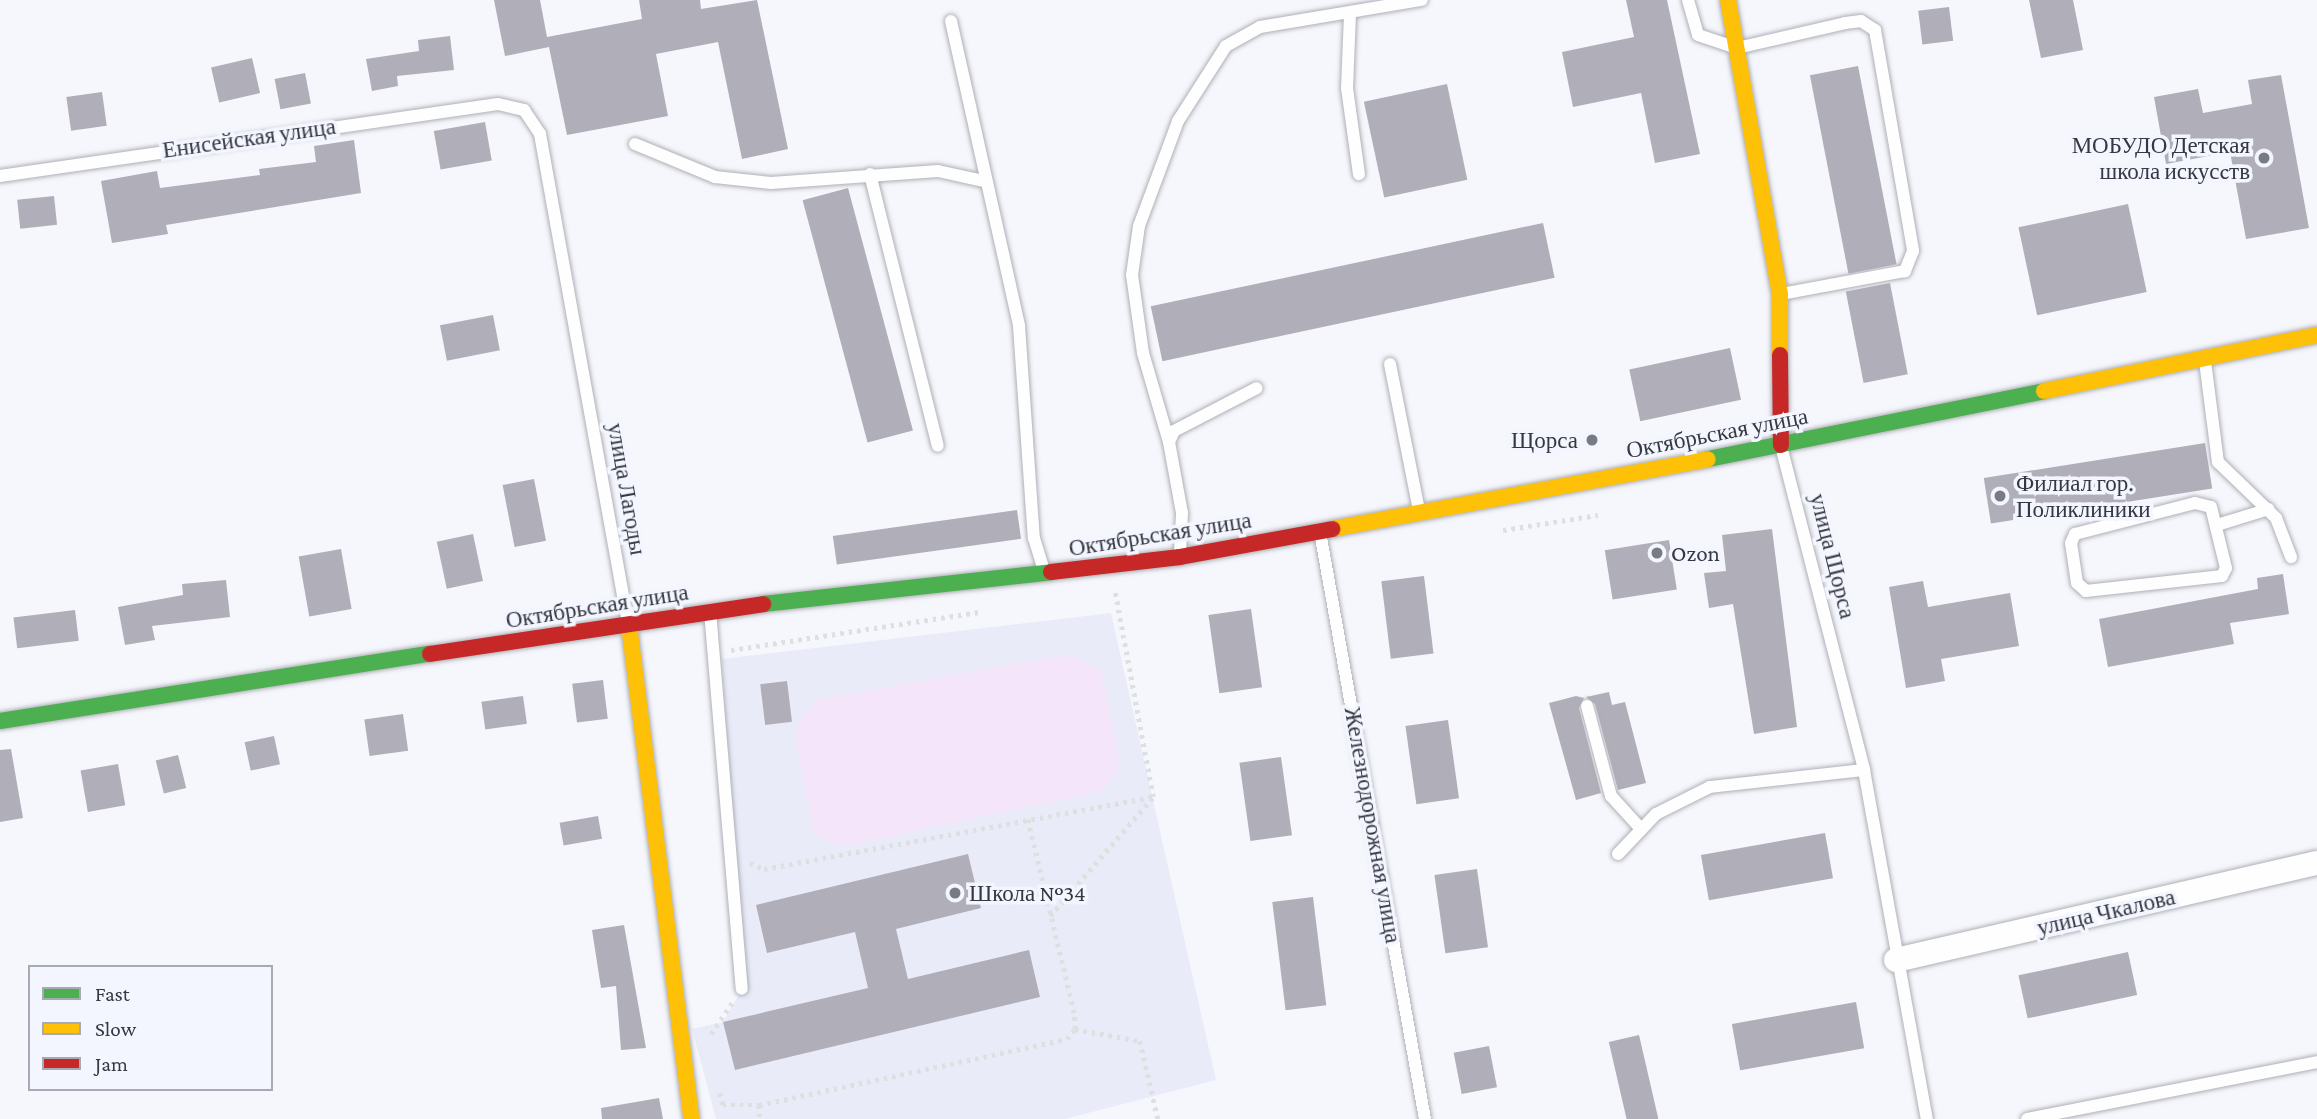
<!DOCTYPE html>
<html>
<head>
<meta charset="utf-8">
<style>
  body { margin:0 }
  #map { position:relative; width:2317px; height:1119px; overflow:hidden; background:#f6f7fc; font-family:"Crimson Pro",serif }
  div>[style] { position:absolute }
  .built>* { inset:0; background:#e9ecf8 }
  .green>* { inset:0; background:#f4e5fb }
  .building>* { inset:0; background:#b0aeb8; transform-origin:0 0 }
  .path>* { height:4.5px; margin-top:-2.25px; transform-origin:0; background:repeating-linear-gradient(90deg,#dedfe1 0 3.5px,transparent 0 8.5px) }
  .roads { filter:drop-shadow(0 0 2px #aeb0b6) drop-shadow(0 0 2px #aeb0b6) }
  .lane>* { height:12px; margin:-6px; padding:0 6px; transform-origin:6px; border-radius:6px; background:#fefeff }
  .street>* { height:24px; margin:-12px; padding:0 12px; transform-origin:12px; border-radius:12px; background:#fefeff }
  .fast>* { height:16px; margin:-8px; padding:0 8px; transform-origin:8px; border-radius:8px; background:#4caf50 }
  .slow>* { height:16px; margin:-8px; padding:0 8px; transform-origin:8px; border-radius:8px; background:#ffc107 }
  .jam>* { height:16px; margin:-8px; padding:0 8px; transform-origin:8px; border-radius:8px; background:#c62828 }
  .dots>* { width:19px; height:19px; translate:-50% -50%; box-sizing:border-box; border:4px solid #f3f5ff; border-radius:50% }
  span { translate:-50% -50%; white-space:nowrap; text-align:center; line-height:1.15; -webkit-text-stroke:7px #f3f5ff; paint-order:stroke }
  .street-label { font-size:23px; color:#363841 }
  .poi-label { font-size:23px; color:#363841 }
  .right { translate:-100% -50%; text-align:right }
  .left { translate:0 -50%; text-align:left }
  .legend { position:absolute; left:28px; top:965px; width:245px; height:126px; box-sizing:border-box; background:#f3f5ff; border:2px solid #a7a9b3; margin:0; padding:9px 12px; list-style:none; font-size:21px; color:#363841 }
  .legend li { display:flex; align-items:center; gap:14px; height:35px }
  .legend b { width:35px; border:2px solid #a7a9b3 }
</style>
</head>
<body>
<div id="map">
  <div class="built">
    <div style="clip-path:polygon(1111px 613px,1216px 1080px,1065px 1119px,716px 1119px,692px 1029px,723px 1022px,742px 989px,722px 659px)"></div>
  </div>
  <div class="green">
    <div style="clip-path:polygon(1059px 656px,1077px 657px,1101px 671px,1119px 758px,1118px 771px,1102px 791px,857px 843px,837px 845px,814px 834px,796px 740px,798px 723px,816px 700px)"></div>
  </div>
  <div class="building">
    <div style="clip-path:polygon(494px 0,540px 0,547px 37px,642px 19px,639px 0,700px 0,701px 9px,757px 0,788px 149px,742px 159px,718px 42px,656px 54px,668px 116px,567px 135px,549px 47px,505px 56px)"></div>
    <div style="clip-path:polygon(1626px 0,1667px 0,1700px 154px,1655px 163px,1641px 93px,1573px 107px,1562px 52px,1634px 37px)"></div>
    <div style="clip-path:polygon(2029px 0,2073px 0,2083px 50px,2041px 58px)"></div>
    <div style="left:1949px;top:7px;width:34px;height:31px;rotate:83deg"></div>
    <div style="clip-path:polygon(450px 36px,454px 70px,397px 76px,398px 86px,372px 91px,366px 59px,419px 51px,418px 40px)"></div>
    <div style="left:252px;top:58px;width:36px;height:42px;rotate:77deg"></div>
    <div style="left:1858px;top:66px;width:202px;height:49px;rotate:79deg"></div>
    <div style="left:305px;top:73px;width:31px;height:31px;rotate:79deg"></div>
    <div style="clip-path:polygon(2281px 75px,2309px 228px,2246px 239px,2230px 152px,2166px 164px,2154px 97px,2198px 89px,2203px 113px,2252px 104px,2248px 80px)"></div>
    <div style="left:1447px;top:84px;width:98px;height:85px;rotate:78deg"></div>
    <div style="left:102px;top:92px;width:34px;height:36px;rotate:82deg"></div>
    <div style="left:485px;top:122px;width:39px;height:52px;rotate:80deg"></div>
    <div style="clip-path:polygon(354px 140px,361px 193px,166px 225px,168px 234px,112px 243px,101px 181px,157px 171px,160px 188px,260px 175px,259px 169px,316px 162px,314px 146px)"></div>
    <div style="left:848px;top:188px;width:251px;height:47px;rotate:75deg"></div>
    <div style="left:54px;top:196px;width:29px;height:37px;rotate:84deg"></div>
    <div style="left:2128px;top:204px;width:90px;height:112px;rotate:78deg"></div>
    <div style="left:1543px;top:223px;width:56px;height:401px;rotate:78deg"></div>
    <div style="left:1890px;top:283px;width:93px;height:45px;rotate:79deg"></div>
    <div style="left:493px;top:315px;width:36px;height:54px;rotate:79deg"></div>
    <div style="left:1730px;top:348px;width:53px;height:103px;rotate:78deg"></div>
    <div style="left:2205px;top:443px;width:46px;height:224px;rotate:81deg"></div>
    <div style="left:534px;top:479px;width:63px;height:32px;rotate:79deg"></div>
    <div style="left:1017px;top:510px;width:29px;height:186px;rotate:82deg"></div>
    <div style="clip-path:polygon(1772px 529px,1797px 727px,1754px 734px,1733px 604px,1709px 608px,1704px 573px,1726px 571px,1722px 535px)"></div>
    <div style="left:473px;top:534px;width:48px;height:37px;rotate:78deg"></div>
    <div style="left:1669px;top:540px;width:50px;height:65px;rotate:81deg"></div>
    <div style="left:341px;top:549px;width:61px;height:43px;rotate:80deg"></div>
    <div style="clip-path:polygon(2283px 574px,2289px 614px,2230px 623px,2234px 644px,2108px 667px,2099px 619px,2258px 589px,2257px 578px)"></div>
    <div style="left:1424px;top:576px;width:78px;height:43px;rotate:83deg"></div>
    <div style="clip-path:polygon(226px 580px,230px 617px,152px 626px,155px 640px,125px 645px,118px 607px,183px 595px,182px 584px)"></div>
    <div style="clip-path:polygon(1923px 581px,1928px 607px,2010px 593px,2019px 646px,1941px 659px,1945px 681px,1906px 688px,1889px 587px)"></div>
    <div style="left:1251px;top:609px;width:79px;height:43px;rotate:82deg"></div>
    <div style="left:75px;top:610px;width:31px;height:62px;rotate:83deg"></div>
    <div style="left:603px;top:680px;width:39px;height:31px;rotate:83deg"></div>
    <div style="left:787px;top:681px;width:41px;height:27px;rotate:83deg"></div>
    <div style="clip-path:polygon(1609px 692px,1612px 705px,1625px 702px,1646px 783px,1618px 790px,1595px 704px,1586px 697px)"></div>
    <div style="left:523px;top:696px;width:28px;height:42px;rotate:82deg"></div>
    <div style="clip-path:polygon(1576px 696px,1584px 698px,1579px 708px,1601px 793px,1576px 800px,1549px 703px)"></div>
    <div style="left:403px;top:714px;width:37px;height:39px;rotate:82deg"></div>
    <div style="left:1448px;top:720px;width:79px;height:43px;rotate:82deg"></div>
    <div style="left:274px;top:736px;width:29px;height:30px;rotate:78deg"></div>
    <div style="clip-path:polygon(11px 749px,23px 818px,0 822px,0 750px)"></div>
    <div style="left:178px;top:755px;width:34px;height:23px;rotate:76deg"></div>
    <div style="left:1281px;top:757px;width:79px;height:42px;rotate:82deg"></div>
    <div style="left:118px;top:764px;width:42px;height:38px;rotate:80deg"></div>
    <div style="left:598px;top:816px;width:23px;height:39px;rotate:80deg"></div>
    <div style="left:1825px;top:833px;width:46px;height:126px;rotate:80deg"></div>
    <div style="clip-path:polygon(968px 854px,981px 908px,896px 929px,908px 979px,1029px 950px,1040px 997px,735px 1070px,723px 1022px,868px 988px,855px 932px,767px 953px,756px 905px)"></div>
    <div style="left:1477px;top:869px;width:79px;height:43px;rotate:82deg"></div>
    <div style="left:1313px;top:897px;width:109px;height:41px;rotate:83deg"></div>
    <div style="clip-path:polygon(624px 925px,646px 1048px,621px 1050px,616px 986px,601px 988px,592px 930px)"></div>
    <div style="left:2128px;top:952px;width:44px;height:112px;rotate:78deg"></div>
    <div style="left:1856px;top:1002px;width:47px;height:126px;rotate:80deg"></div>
    <div style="left:1639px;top:1035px;width:86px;height:31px;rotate:77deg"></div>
    <div style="left:1489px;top:1046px;width:42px;height:36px;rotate:79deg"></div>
    <div style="clip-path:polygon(659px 1098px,663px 1119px,602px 1119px,601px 1108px)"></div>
  </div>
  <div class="path">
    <div style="left:1503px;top:530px;width:96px;rotate:-9deg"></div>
    <div style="left:731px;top:650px;width:251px;rotate:-8.7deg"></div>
    <div style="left:750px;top:863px;width:15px;rotate:23deg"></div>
    <div style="left:764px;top:869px;width:396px;rotate:-10.5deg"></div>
    <div style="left:1050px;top:916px;width:157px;rotate:-49.1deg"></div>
    <div style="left:1153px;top:797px;width:208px;rotate:-100.5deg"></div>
    <div style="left:1075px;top:1029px;width:66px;rotate:10.5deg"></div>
    <div style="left:1140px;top:1041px;width:80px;rotate:77deg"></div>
    <div style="left:711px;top:1034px;width:40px;rotate:-56deg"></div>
    <div style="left:720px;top:1093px;width:12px;rotate:76deg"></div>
    <div style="left:723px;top:1105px;width:36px"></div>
    <div style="left:759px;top:1105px;width:14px;rotate:86deg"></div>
    <div style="left:759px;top:1105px;width:315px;rotate:-12.1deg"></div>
    <div style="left:1067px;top:1039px;width:13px;rotate:-51deg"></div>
    <div style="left:1075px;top:1029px;width:16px;rotate:-94deg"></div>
    <div style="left:1074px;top:1013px;width:202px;rotate:-103.5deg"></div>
  </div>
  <div class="roads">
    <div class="lane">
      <div style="left:1688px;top:0;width:36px;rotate:74deg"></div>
      <div style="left:1698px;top:35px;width:41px;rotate:18.4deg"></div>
      <div style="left:1737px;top:48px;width:111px;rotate:-13deg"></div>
      <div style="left:1845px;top:23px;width:16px;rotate:-7deg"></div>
      <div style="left:1861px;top:21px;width:17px;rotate:33deg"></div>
      <div style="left:1875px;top:30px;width:224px;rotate:80.2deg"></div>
      <div style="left:1913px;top:251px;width:22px;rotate:112deg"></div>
      <div style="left:1905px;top:271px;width:126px;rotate:169.5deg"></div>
      <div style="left:1350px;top:14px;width:74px;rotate:92.3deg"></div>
      <div style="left:1347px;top:88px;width:87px;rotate:82.1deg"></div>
      <div style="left:951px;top:21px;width:312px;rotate:77.4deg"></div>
      <div style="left:1019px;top:326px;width:213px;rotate:86deg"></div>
      <div style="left:1034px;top:538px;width:34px;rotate:73deg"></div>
      <div style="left:635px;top:144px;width:87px;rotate:22.4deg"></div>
      <div style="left:715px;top:177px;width:56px;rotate:6.1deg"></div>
      <div style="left:771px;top:183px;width:167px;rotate:-4.1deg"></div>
      <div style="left:938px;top:171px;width:46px;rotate:12.5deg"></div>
      <div style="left:870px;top:174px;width:280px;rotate:76deg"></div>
      <div style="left:0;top:176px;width:503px;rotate:-8.23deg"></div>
      <div style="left:498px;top:104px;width:27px;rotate:13deg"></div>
      <div style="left:524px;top:110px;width:29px;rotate:56deg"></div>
      <div style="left:540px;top:134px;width:496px;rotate:79.8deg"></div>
      <div style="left:2205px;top:361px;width:102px;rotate:82.7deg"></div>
      <div style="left:2218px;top:462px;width:81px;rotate:44deg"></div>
      <div style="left:2276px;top:518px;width:42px;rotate:69deg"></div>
      <div style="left:1390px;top:364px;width:149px;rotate:78.8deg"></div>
      <div style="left:1169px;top:442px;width:93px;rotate:-106.3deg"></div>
      <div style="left:1143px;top:353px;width:79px;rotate:-98deg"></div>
      <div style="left:1132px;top:275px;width:49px;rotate:-81.9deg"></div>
      <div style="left:1139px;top:226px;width:112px;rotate:-69.6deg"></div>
      <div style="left:1178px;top:121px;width:89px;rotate:-57.4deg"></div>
      <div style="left:1226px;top:46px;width:39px;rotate:-29deg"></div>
      <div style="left:1260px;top:27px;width:164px;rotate:-9.5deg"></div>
      <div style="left:1781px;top:446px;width:334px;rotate:75.6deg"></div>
      <div style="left:1864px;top:770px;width:355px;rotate:79.8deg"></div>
      <div style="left:2195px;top:503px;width:16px;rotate:14deg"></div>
      <div style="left:2211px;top:507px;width:63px;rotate:76.2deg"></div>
      <div style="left:2226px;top:568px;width:9px;rotate:117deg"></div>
      <div style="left:2222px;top:576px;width:137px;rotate:173.7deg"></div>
      <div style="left:2086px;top:591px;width:12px;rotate:-138deg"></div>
      <div style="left:2077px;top:583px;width:40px;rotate:-98.5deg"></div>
      <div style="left:2071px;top:543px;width:10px;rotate:-66deg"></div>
      <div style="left:2075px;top:534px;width:124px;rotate:-14.5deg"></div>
      <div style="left:2217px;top:525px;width:54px;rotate:-17.1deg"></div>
      <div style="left:1320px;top:532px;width:596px;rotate:79.86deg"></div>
      <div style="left:1180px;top:553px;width:40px;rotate:-87.1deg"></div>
      <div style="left:1182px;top:513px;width:72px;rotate:-100.4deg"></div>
      <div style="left:1169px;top:442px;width:12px;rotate:-66deg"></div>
      <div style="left:1174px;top:431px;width:93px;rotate:-27.4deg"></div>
      <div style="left:710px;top:611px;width:379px;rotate:85.2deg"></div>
      <div style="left:1587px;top:706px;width:93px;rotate:75.1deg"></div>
      <div style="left:1611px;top:796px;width:45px;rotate:47.7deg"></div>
      <div style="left:1618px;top:854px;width:55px;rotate:-46.5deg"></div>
      <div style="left:1656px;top:814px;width:60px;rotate:-26.6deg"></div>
      <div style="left:1710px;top:787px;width:155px;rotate:-6.3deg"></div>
      <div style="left:2027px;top:1119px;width:296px;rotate:-11.1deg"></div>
    </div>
    <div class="street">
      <div style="left:1896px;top:960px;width:432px;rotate:-13deg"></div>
    </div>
    <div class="fast">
      <div style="left:1708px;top:459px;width:343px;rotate:-11.4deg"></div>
      <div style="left:763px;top:604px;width:290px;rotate:-6.3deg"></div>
      <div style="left:0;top:721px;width:435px;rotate:-8.9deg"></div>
    </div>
    <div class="slow">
      <div style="left:1728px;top:0;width:299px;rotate:80deg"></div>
      <div style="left:1780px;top:294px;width:61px;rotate:90deg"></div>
      <div style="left:2044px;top:391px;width:279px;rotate:-11.6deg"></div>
      <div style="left:1332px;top:529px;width:382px;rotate:-10.5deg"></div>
      <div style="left:629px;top:625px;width:498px;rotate:82.8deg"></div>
    </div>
    <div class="jam">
      <div style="left:1780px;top:355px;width:90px;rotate:89.4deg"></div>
      <div style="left:1051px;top:572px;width:130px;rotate:-6.6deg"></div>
      <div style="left:1180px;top:557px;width:155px;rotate:-10.4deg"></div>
      <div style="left:430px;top:654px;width:337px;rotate:-8.5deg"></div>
    </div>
  </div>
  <div class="dots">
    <div style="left:2264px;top:158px;background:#797b82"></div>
    <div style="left:1592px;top:440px;background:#797b82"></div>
    <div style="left:2000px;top:496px;background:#797b82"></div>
    <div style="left:1657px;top:553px;background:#797b82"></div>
    <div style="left:955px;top:893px;background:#797b82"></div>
  </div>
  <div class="street-label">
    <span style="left:249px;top:138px;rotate:-8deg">Енисейская улица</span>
    <span style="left:1717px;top:433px;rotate:-11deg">Октябрьская улица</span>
    <span style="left:627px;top:489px;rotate:80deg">улица Лагоды</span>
    <span style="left:1160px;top:534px;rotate:-9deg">Октябрьская улица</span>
    <span style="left:1833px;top:556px;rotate:76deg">улица Щорса</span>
    <span style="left:597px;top:606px;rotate:-9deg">Октябрьская улица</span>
    <span style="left:1373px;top:825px;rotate:80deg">Железнодорожная улица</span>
    <span style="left:2106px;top:912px;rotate:-13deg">улица Чкалова</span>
  </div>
  <div class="poi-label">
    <span class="right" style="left:2250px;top:158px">МОБУДО Детская<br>школа искусcтв</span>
    <span class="right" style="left:1578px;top:440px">Щорса</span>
    <span class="left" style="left:2016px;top:496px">Филиал гор.<br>Поликлиники</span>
    <span class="left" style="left:1671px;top:553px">Ozon</span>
    <span class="left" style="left:969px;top:893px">Школа №34</span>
  </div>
  <ul class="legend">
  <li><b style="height:9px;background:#4caf50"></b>Fast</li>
  <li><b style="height:9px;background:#ffc107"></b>Slow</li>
  <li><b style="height:9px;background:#c62828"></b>Jam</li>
  </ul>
</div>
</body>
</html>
